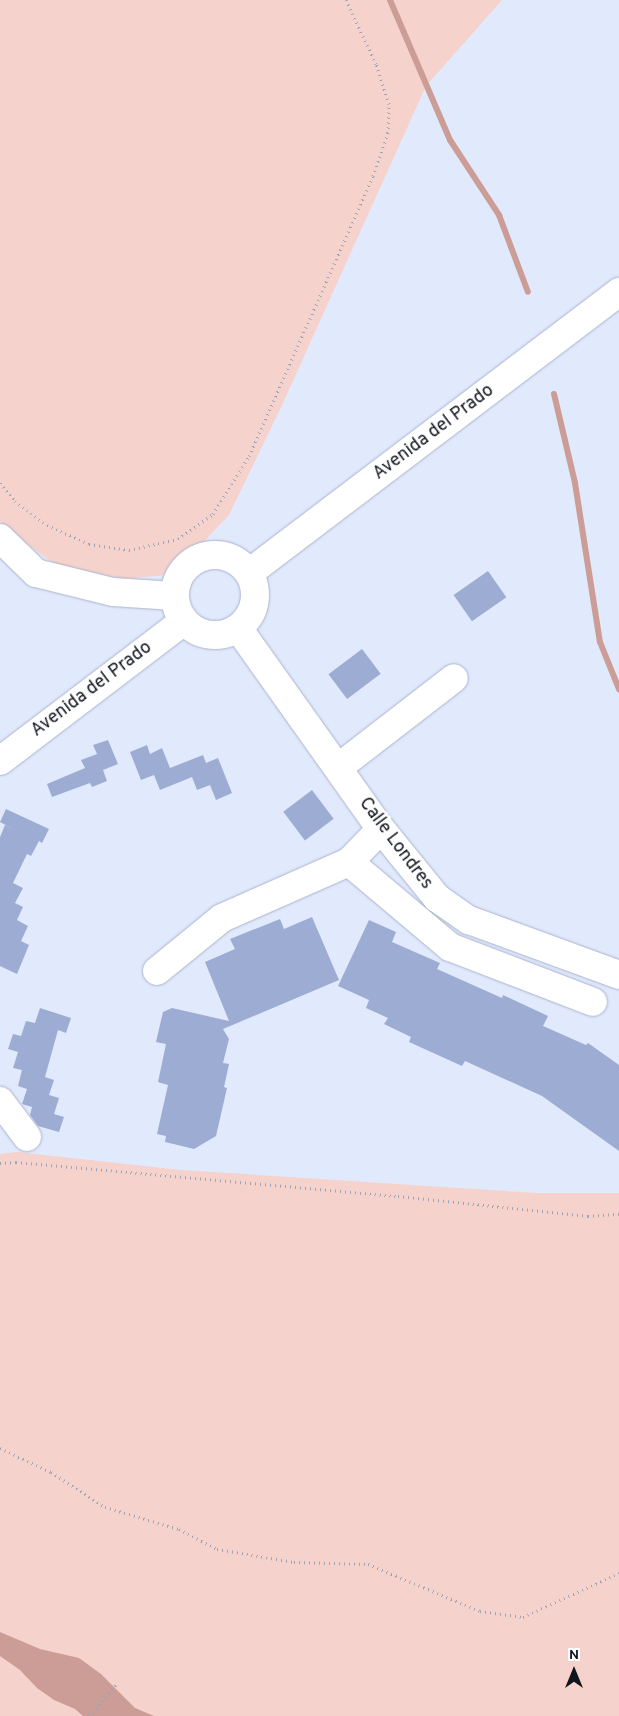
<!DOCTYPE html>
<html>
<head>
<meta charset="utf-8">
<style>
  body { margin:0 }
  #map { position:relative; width:619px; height:1716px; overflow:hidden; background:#e1e9fd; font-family:Overpass,sans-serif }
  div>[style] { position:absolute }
  .green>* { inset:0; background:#f6d2cd }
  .water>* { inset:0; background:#cc9d96 }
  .stream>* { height:6px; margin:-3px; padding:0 3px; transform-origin:3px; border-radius:3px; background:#cc9d96 }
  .building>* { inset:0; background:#9cacd2; transform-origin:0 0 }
  .path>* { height:3px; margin-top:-1.5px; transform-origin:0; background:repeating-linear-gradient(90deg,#9da4b4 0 1px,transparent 0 5px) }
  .roads { filter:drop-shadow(0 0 1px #aab4cb) drop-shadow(0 0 1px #aab4cb) }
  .minor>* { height:28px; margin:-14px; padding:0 14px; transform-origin:14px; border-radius:14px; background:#fff }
  .minor>.ring { margin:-14px; padding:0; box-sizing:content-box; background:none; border:28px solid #fff; border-radius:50% }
  span { translate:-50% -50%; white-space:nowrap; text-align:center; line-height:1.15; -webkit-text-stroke:4.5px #fff; paint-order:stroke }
  .street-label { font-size:18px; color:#10141c }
  .north { position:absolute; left:549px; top:1646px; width:50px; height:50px; -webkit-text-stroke:4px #fff; paint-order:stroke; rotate:0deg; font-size:14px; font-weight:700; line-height:20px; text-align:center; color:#10141c }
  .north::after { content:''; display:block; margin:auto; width:18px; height:22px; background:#10141c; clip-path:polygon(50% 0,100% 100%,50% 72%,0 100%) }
</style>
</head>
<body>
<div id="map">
  <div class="green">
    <div style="clip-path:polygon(0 0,502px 0,426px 86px,283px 403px,229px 515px,199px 547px,166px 575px,124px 579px,56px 565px,5px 528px,0 521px)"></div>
    <div style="clip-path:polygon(17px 1152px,181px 1170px,537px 1193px,619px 1193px,619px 1716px,0 1716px,0 1154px)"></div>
  </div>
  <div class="water">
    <div style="clip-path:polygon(0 1632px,40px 1649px,79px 1658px,101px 1674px,135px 1708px,154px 1716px,83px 1716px,75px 1709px,54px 1700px,37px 1688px,20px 1670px,0 1656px)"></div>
  </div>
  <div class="stream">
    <div style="left:390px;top:0;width:152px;rotate:66.8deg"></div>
    <div style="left:450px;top:140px;width:90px;rotate:56.8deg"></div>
    <div style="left:499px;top:215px;width:82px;rotate:69.4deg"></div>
    <div style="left:554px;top:394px;width:91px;rotate:76.7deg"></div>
    <div style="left:575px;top:483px;width:161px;rotate:81.1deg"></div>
    <div style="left:600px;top:642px;width:51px;rotate:68deg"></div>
  </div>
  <div class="building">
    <div style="left:488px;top:571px;width:32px;height:42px;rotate:55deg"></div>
    <div style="left:362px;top:649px;width:31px;height:42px;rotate:53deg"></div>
    <div style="clip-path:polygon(108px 740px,118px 764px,103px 770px,107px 781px,92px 787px,90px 783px,52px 797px,47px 784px,85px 768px,81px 760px,97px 754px,93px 745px)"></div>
    <div style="clip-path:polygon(147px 745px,150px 754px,162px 748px,170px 768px,203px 755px,206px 763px,218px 758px,232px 793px,216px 800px,210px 785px,197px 790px,192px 777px,160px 790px,154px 775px,141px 780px,130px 752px)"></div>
    <div style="left:312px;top:790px;width:36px;height:36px;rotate:53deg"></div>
    <div style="clip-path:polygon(6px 809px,49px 829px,42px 843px,39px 841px,31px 856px,27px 854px,13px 883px,23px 888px,15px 903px,23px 907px,17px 920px,28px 926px,21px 941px,29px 945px,17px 974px,0 966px,0 837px,5px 825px,13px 829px,0 822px)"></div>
    <div style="clip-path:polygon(312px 917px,339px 980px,223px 1029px,229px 1039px,223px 1063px,229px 1064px,224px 1087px,227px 1088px,216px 1136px,194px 1149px,165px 1142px,166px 1136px,157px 1134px,168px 1085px,158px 1082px,166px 1044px,156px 1042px,163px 1012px,172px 1008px,229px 1021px,205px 962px,235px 949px,230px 939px,280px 919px,284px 929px)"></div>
    <div style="clip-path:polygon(369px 920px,396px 932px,392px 942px,440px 963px,437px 969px,502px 998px,503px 995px,548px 1016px,543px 1026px,586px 1045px,588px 1043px,619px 1065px,619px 1151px,542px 1096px,465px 1061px,462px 1066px,409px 1042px,411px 1037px,384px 1024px,388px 1018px,366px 1008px,369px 1000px,338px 986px)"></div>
    <div style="clip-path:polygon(40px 1008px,71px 1018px,66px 1033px,58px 1030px,45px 1077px,54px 1080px,49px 1095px,59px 1098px,54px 1114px,64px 1117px,59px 1132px,38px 1126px,30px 1115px,32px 1107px,22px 1104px,27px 1089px,18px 1086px,22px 1070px,13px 1068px,18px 1052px,8px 1049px,13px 1034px,21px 1036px,26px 1021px,35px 1023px)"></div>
  </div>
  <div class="path">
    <div style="left:0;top:483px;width:23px;rotate:50deg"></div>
    <div style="left:15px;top:501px;width:40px;rotate:37deg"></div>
    <div style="left:47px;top:525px;width:46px;rotate:24.3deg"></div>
    <div style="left:89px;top:544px;width:40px;rotate:8.5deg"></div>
    <div style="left:129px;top:550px;width:50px;rotate:-12.7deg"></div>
    <div style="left:178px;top:539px;width:43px;rotate:-35.5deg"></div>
    <div style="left:213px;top:514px;width:68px;rotate:-58.2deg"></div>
    <div style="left:249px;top:456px;width:306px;rotate:-66.1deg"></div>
    <div style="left:373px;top:176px;width:46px;rotate:-70.8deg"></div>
    <div style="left:388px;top:133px;width:29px;rotate:-88deg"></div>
    <div style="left:389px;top:104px;width:42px;rotate:-108deg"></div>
    <div style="left:376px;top:64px;width:71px;rotate:-115.1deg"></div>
    <div style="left:0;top:1163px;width:16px;rotate:-4deg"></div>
    <div style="left:16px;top:1162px;width:384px;rotate:5.1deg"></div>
    <div style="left:398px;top:1196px;width:191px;rotate:6deg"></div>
    <div style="left:588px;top:1216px;width:31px;rotate:-4deg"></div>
    <div style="left:0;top:1448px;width:56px;rotate:25.2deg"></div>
    <div style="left:51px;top:1472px;width:64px;rotate:32.9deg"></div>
    <div style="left:105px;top:1507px;width:77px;rotate:16.6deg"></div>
    <div style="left:179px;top:1529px;width:43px;rotate:27.8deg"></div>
    <div style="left:217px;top:1549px;width:78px;rotate:9.6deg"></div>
    <div style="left:294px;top:1562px;width:74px;rotate:1.5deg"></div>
    <div style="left:368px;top:1564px;width:121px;rotate:22.8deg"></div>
    <div style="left:480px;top:1611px;width:43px;rotate:7.9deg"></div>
    <div style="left:523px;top:1617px;width:106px;rotate:-24.6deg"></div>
    <div style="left:89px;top:1716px;width:41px;rotate:-48.9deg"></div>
  </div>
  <div class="roads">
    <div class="minor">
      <div style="left:0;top:538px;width:50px;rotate:44.2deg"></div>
      <div style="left:36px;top:573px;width:79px;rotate:13.9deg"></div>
      <div style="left:113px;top:592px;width:61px;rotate:3.8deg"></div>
      <div class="ring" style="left:175px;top:555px;width:52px;height:52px"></div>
      <div style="left:249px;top:573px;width:465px;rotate:-37.2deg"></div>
      <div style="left:238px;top:628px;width:247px;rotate:54.6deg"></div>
      <div style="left:381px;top:829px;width:89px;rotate:50.9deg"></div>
      <div style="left:437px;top:898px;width:39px;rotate:35deg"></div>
      <div style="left:469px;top:920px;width:160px;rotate:20.1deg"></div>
      <div style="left:0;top:761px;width:231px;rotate:-37.3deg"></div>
      <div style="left:339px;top:767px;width:145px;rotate:-37.7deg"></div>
      <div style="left:349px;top:862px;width:46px;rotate:-45.9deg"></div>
      <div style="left:157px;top:971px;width:84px;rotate:-39.2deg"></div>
      <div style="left:222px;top:918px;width:139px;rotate:-23.8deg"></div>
      <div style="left:349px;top:862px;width:132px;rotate:40.1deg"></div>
      <div style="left:450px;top:947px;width:153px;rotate:21deg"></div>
      <div style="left:0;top:1101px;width:45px;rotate:53.1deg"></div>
    </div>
  </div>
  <div class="street-label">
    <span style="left:434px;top:433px;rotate:-37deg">Avenida del Prado</span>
    <span style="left:92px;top:690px;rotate:-37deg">Avenida del Prado</span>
    <span style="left:395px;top:844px;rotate:53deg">Calle Londres</span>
  </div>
  <div class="north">N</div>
</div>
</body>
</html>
